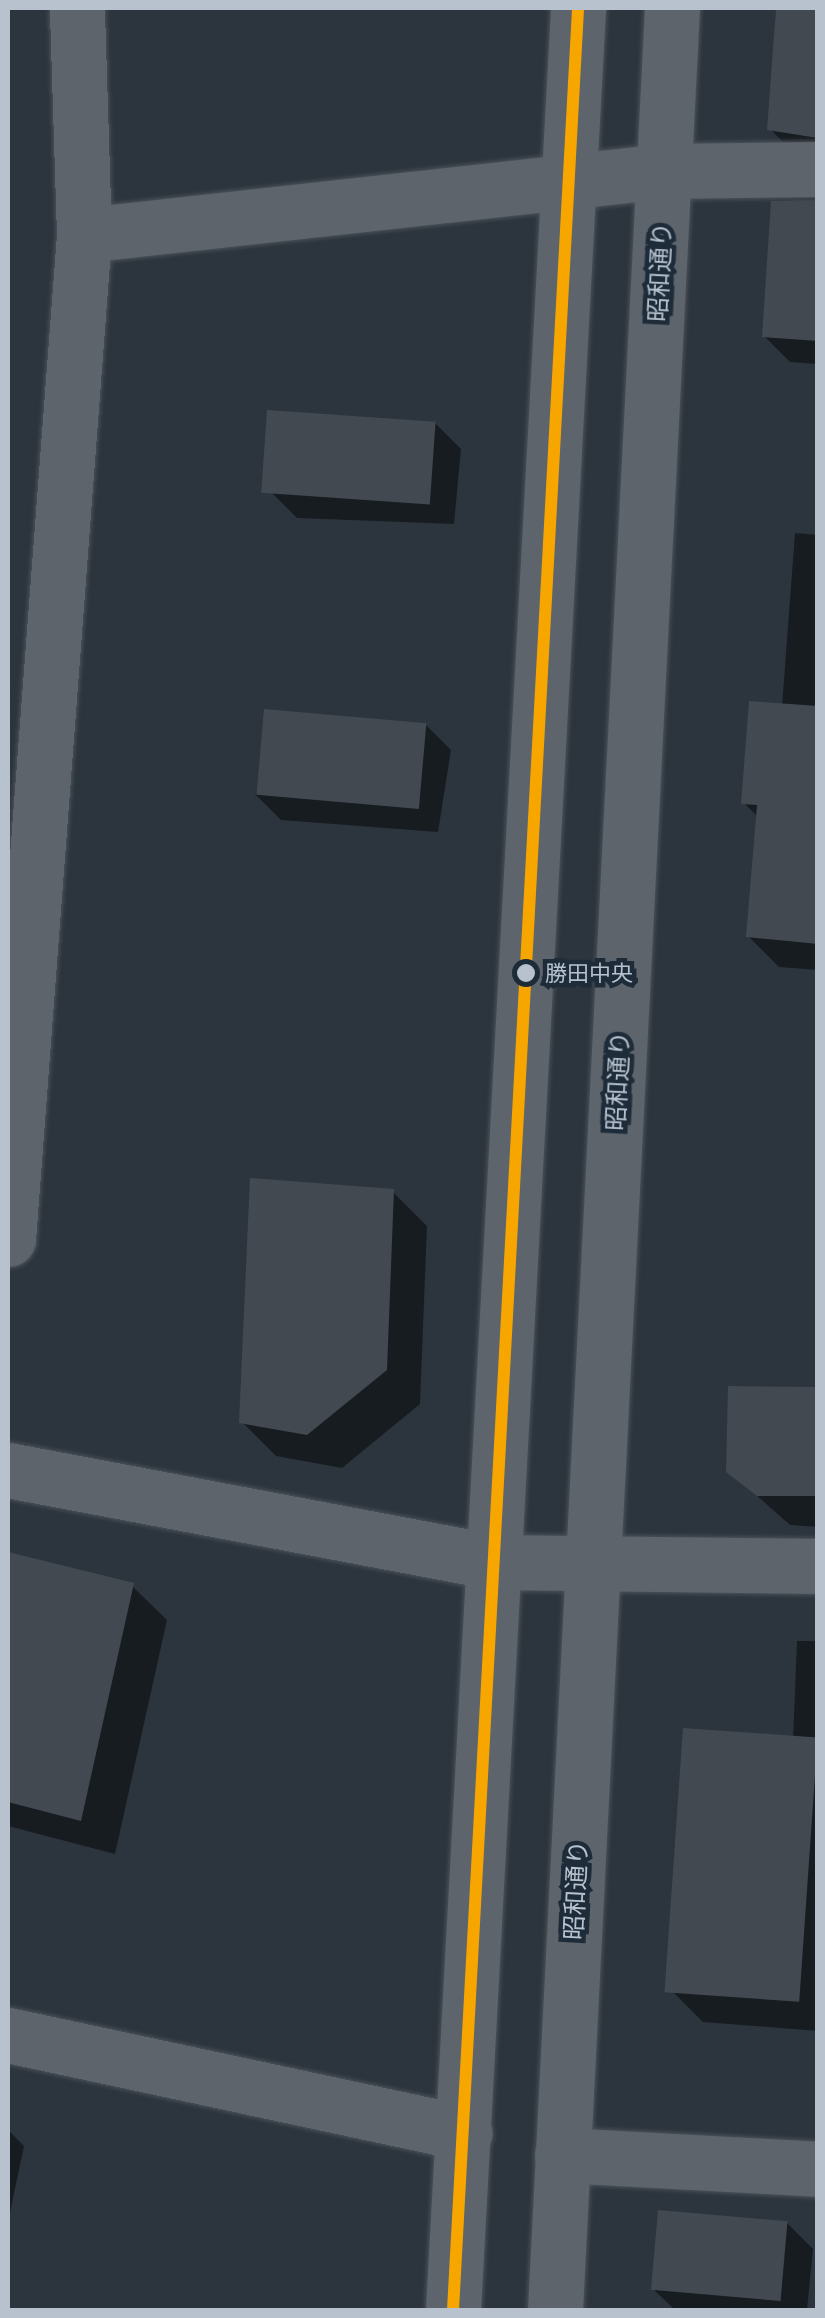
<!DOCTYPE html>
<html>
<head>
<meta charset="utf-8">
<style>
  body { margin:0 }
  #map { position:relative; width:825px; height:2318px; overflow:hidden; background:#2c353e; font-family:Commissioner,"Noto Sans JP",sans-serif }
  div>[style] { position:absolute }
  .shadow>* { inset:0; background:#0007 }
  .building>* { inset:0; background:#424951; transform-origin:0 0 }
  .roads { filter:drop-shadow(0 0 2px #4b5158) drop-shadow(0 0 2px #4b5158) }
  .minor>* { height:55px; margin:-27.5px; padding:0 27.5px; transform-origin:27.5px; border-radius:27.5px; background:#5d646b }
  .tertiary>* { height:55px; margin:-27.5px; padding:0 27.5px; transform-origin:27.5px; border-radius:27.5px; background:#5d646b }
  .bus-1>* { height:12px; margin:-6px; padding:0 6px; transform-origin:6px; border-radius:6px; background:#f7a600 }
  .dots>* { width:28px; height:28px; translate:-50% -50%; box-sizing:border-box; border:5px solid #1e2c3a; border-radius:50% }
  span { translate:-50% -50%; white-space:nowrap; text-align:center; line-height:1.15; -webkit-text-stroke:9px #1e2c3a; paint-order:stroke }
  .bus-label { font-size:22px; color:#b7c2ce }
  .left { translate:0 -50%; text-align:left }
  .street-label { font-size:25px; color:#b7c2ce }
  .frame { position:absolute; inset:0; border:10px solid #b7c2ce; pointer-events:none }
</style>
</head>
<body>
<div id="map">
  <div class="shadow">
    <div style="clip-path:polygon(776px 8px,818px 8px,818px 159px,796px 155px,770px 129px)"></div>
    <div style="clip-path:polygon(818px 200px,818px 364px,790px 362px,764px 336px,773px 203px)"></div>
    <div style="clip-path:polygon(435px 423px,461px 449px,454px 524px,297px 518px,271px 492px)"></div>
    <div style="clip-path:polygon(795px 533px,818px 535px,818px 970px,779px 967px,748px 936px,759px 818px,744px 803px,782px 706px)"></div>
    <div style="clip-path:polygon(425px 724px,451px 750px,438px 832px,281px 820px,255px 794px)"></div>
    <div style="clip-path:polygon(393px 1192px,427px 1226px,420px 1404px,342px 1468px,276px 1456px,242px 1422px)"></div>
    <div style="clip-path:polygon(818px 1390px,818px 1527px,790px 1525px,729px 1471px)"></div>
    <div style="clip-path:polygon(15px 1556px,132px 1586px,167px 1620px,115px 1854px,8px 1826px)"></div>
    <div style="clip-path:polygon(797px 1641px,818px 1641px,818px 2031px,703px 2022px,673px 1992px,793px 1739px)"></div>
    <div style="clip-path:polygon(8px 2130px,24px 2146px,8px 2222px)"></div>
    <div style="clip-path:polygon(787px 2223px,813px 2249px,807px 2310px,675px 2310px,653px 2289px)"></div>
  </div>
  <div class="building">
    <div style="clip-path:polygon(776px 8px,818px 8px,818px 138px,767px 130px)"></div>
    <div style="clip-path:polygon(818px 200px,818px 341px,762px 337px,771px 201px)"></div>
    <div style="left:267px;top:410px;width:169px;height:83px;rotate:4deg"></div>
    <div style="clip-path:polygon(749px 701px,818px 706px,818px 944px,746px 937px,757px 805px,741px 804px)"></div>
    <div style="left:264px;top:709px;width:163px;height:86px;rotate:5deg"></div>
    <div style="clip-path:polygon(250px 1178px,394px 1189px,387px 1370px,307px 1435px,239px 1423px)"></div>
    <div style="clip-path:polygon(728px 1386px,818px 1387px,818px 1496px,757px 1496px,726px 1472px)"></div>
    <div style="clip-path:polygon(8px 1552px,134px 1583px,81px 1821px,8px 1802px)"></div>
    <div style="left:683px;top:1728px;width:135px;height:265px;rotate:4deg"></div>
    <div style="left:658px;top:2210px;width:130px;height:80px;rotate:5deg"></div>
  </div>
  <div class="roads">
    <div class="minor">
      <div style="left:84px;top:235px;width:584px;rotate:-6.3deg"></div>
      <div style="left:8px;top:1239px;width:1007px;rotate:-85.67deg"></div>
      <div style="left:84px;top:235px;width:227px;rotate:-91.8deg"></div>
      <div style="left:562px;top:2155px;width:256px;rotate:3.1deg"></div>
    </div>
    <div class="tertiary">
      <div style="left:664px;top:171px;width:154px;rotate:-0.7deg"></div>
      <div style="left:8px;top:1470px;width:498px;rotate:10.7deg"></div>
      <div style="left:497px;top:1562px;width:321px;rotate:0.7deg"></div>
      <div style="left:8px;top:2035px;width:467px;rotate:12.1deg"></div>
      <div style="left:453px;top:2310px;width:2305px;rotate:-86.89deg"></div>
      <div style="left:555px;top:2310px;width:2305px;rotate:-87.09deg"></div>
    </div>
  </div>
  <div class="bus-1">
    <div style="left:453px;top:2310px;width:2305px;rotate:-86.89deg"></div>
  </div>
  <div class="dots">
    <div style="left:526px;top:973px;background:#b7c2ce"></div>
  </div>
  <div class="bus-label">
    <span class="left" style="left:545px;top:973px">勝田中央</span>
  </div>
  <div class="street-label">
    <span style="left:659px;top:272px;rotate:-87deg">昭和通り</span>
    <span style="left:617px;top:1081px;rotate:-87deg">昭和通り</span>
    <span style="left:575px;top:1890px;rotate:-87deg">昭和通り</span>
  </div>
  <div class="frame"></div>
</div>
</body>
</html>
